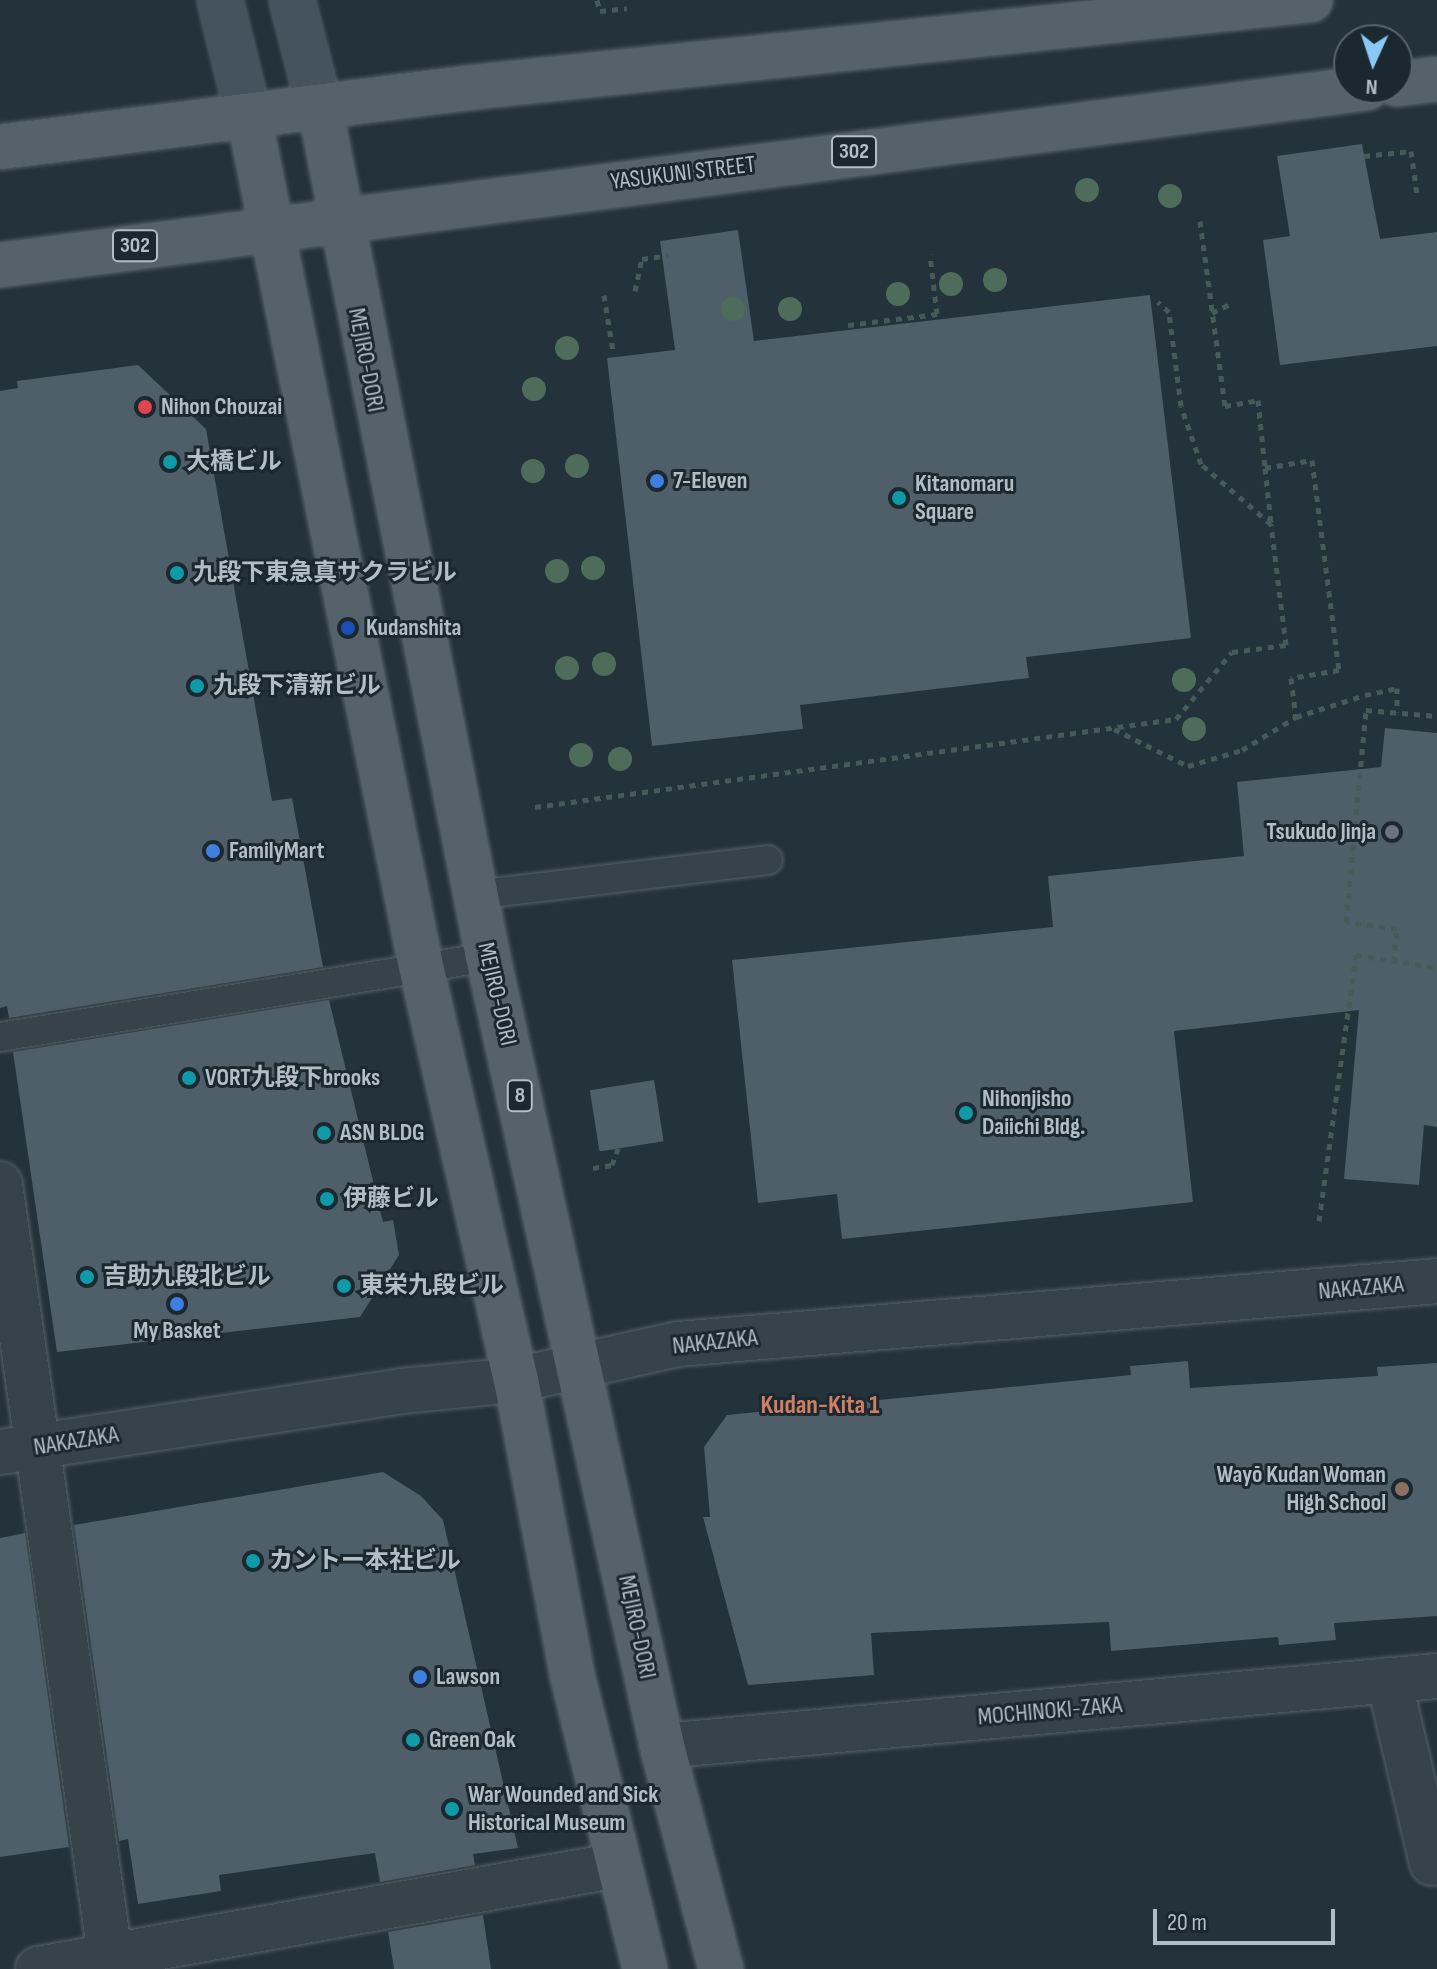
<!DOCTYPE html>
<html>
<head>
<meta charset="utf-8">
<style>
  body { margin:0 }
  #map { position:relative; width:1437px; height:1969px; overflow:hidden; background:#23323b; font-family:"Sofia Sans Condensed","Noto Sans JP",sans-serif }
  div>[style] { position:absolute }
  .building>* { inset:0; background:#4e5f69; transform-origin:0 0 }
  .path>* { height:5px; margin-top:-2.5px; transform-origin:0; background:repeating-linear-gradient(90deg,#455a59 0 6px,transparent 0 12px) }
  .roads { filter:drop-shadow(0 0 2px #556169) drop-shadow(0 0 2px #556169) }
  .service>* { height:28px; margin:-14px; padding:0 14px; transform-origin:14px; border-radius:14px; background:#37434b }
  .minor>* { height:44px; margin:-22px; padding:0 22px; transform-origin:22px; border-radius:22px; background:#37434b }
  .tertiary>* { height:44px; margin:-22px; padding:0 22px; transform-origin:22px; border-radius:22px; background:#37434b }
  .secondary>* { height:44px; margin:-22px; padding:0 22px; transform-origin:22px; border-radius:22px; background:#45535e }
  .primary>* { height:44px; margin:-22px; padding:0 22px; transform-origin:22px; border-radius:22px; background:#55626b }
  .trees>* { width:24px; height:24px; margin:-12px; border-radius:50%; background:#4e6c5a }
  .dots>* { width:22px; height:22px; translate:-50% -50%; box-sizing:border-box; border:4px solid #1c2830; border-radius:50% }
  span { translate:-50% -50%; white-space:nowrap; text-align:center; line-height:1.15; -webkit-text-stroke:6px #1c2830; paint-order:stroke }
  .shield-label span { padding:2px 6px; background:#1c2830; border:2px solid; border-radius:6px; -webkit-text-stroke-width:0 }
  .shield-label { font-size:22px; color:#b2bec7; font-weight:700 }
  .street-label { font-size:24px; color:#b2bec7 }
  .poi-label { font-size:24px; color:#b2bec7; font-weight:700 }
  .left { translate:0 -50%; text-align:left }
  .right { translate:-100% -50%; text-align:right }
  .neighbourhood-label { font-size:26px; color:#d17e63; font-weight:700 }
  .north { position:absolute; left:1333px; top:24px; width:80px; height:80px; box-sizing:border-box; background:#1c2830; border:2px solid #58646c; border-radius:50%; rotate:183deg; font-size:22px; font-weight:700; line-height:32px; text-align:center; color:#b2bec7 }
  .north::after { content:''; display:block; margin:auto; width:28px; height:36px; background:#89c7f5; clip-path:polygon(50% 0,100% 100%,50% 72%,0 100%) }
  .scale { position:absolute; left:1153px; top:1909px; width:182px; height:36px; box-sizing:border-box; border:4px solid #b2bec7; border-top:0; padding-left:10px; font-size:24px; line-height:28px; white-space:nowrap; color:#b2bec7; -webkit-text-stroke:6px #1c2830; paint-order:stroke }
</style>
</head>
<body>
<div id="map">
  <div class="building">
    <div style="clip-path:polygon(1362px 144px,1380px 239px,1437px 232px,1437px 346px,1280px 365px,1263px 240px,1290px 236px,1277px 156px)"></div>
    <div style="clip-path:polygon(738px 230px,754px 341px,1150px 295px,1191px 638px,1026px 657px,1029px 678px,800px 705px,803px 729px,652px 746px,607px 358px,675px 350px,660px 241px)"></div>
    <div style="clip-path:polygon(138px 365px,206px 429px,272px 801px,292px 798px,323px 967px,9px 1018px,7px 1006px,0 1008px,0 391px,18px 388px,17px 381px)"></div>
    <div style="clip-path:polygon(1385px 728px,1437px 733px,1437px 1127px,1424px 1125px,1419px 1185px,1344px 1179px,1359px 1010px,1174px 1031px,1193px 1202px,842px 1239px,837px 1194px,758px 1203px,732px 960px,1053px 927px,1048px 876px,1244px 856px,1237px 782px,1381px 767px)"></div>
    <div style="clip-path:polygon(329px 1000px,383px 1222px,393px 1220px,399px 1255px,360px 1317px,57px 1352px,13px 1052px)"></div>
    <div style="left:654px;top:1080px;width:62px;height:65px;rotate:81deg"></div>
    <div style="clip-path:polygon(1188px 1361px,1190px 1388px,1378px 1376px,1377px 1367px,1437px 1363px,1437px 1616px,1334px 1623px,1336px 1640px,1279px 1645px,1278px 1637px,1111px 1651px,1109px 1622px,871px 1633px,874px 1675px,748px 1685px,703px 1517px,710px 1517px,704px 1447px,727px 1415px,1131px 1375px,1130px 1366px)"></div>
    <div style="clip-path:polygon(383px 1472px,421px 1496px,443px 1520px,518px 1848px,473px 1854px,475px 1865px,380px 1882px,375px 1853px,219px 1875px,221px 1891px,138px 1904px,128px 1839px,119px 1841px,74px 1525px)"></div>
    <div style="clip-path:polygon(25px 1533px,69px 1847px,0 1857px,0 1538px)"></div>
    <div style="clip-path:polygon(483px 1915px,491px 1969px,394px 1969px,388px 1932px)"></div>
  </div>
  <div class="path">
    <div style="left:597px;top:0;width:11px;rotate:75deg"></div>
    <div style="left:600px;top:11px;width:27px;rotate:-6deg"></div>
    <div style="left:1364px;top:156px;width:47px;rotate:-6.1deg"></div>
    <div style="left:1411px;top:151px;width:43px;rotate:82.1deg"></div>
    <div style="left:1200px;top:221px;width:187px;rotate:82.3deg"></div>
    <div style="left:1225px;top:406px;width:34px;rotate:-10deg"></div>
    <div style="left:1258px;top:400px;width:68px;rotate:84.1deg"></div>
    <div style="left:1265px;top:468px;width:48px;rotate:-9.7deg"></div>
    <div style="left:1312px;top:460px;width:212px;rotate:82.7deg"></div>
    <div style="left:1339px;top:670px;width:49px;rotate:170.5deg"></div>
    <div style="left:1291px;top:678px;width:39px;rotate:83deg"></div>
    <div style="left:635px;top:291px;width:33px;rotate:-78deg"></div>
    <div style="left:642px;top:259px;width:27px;rotate:-8deg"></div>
    <div style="left:604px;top:295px;width:57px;rotate:80.9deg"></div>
    <div style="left:1212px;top:313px;width:20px;rotate:-27deg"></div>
    <div style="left:848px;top:325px;width:90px;rotate:-7deg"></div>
    <div style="left:937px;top:314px;width:60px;rotate:-96.7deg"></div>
    <div style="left:1265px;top:468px;width:55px;rotate:83.8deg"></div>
    <div style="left:1114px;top:729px;width:83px;rotate:26.6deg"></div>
    <div style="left:1188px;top:766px;width:56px;rotate:-16.5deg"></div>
    <div style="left:1242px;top:750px;width:63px;rotate:-31.4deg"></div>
    <div style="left:1296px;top:717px;width:72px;rotate:-17.7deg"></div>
    <div style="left:1365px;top:695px;width:33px;rotate:-12deg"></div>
    <div style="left:1397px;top:688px;width:24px;rotate:90deg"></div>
    <div style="left:535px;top:807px;width:647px;rotate:-7.82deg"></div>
    <div style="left:1176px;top:719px;width:87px;rotate:-50.1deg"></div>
    <div style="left:1232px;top:652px;width:54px;rotate:-7.4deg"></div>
    <div style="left:1286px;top:645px;width:122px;rotate:-97.1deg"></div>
    <div style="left:1271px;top:524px;width:92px;rotate:-139.4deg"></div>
    <div style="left:1201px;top:464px;width:61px;rotate:-109deg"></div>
    <div style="left:1181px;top:406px;width:95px;rotate:-97.3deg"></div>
    <div style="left:1169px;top:312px;width:15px;rotate:-138deg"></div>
    <div style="left:1394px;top:962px;width:33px;rotate:-85deg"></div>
    <div style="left:1397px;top:929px;width:51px;rotate:-172.2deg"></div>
    <div style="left:1346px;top:922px;width:213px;rotate:-84.6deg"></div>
    <div style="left:1366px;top:710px;width:71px;rotate:4.8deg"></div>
    <div style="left:593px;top:1168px;width:19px;rotate:-9deg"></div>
    <div style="left:612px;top:1165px;width:23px;rotate:-70deg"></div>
    <div style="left:1319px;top:1221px;width:269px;rotate:-82.1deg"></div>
    <div style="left:1356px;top:955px;width:82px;rotate:9.1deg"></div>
  </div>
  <div class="roads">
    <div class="service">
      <div style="left:475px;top:895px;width:295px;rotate:-6.8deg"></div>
      <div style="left:0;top:1037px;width:495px;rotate:-9.3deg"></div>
    </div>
    <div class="minor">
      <div style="left:0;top:1184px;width:793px;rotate:81.88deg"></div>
      <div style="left:1389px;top:1680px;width:188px;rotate:76.8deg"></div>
      <div style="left:662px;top:1746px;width:778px;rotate:-5.16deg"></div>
      <div style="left:38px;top:1969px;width:589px;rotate:-10.17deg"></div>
    </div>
    <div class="tertiary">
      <div style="left:0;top:1452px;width:406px;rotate:-8.6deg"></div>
      <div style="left:401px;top:1391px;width:116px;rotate:-5.5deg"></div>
      <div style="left:516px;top:1380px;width:166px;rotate:-12.5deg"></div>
      <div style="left:678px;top:1344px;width:762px;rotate:-4.74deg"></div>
    </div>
    <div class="secondary">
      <div style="left:220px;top:0;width:121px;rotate:76.1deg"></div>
      <div style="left:292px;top:0;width:112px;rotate:75.5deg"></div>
    </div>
    <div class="primary">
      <div style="left:1397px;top:84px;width:40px;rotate:-7.1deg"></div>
      <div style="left:320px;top:108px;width:865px;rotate:78.81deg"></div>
      <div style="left:488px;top:957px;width:808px;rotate:77.56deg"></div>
      <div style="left:662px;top:1746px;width:231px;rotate:75.2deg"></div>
      <div style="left:249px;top:117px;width:866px;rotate:78.55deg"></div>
      <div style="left:421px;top:966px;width:425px;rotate:77.1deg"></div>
      <div style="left:516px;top:1380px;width:299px;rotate:79.2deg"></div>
      <div style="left:572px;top:1674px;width:304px;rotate:76.1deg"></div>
      <div style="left:0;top:147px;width:470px;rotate:-7.2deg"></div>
      <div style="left:466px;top:88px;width:849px;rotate:-5.95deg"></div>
      <div style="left:0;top:265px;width:1378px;rotate:-7.38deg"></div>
    </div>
  </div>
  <div class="trees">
    <div style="left:1087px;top:190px"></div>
    <div style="left:1170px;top:196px"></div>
    <div style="left:995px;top:280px"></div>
    <div style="left:951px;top:284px"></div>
    <div style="left:898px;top:294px"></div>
    <div style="left:733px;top:309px"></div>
    <div style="left:790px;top:309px"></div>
    <div style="left:567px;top:348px"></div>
    <div style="left:534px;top:389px"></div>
    <div style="left:577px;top:466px"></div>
    <div style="left:533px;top:471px"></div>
    <div style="left:593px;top:568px"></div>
    <div style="left:557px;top:571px"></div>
    <div style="left:604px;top:664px"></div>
    <div style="left:567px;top:668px"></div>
    <div style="left:1184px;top:680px"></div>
    <div style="left:1194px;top:729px"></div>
    <div style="left:581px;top:755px"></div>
    <div style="left:620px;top:759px"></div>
  </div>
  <div class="dots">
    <div style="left:145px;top:407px;background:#e0444e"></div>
    <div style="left:170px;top:462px;background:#0f9aa8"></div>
    <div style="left:657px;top:481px;background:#3f7fe0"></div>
    <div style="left:899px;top:498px;background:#0f9aa8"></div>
    <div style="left:177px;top:573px;background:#0f9aa8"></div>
    <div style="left:348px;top:628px;background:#1a4fb4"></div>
    <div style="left:197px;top:686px;background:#0f9aa8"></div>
    <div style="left:1392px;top:832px;background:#6b7280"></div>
    <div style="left:213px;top:851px;background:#3f7fe0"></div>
    <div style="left:189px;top:1078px;background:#0f9aa8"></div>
    <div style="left:966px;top:1113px;background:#0f9aa8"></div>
    <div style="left:324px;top:1133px;background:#0f9aa8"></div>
    <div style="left:327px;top:1199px;background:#0f9aa8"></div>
    <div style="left:87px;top:1277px;background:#0f9aa8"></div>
    <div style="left:344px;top:1286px;background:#0f9aa8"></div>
    <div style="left:177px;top:1304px;background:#3f7fe0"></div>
    <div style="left:1402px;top:1489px;background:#8d6e63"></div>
    <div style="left:253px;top:1561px;background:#0f9aa8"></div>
    <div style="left:420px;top:1677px;background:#3f7fe0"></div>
    <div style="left:413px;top:1740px;background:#0f9aa8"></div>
    <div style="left:452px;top:1809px;background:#0f9aa8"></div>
  </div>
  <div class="shield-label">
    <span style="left:854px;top:152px">302</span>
    <span style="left:135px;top:246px">302</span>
    <span style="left:520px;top:1096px">8</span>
  </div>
  <div class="street-label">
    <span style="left:683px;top:173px;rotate:-7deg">YASUKUNI STREET</span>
    <span style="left:366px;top:360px;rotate:79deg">MEJIRO-DORI</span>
    <span style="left:497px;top:994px;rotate:77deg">MEJIRO-DORI</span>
    <span style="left:1361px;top:1288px;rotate:-5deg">NAKAZAKA</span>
    <span style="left:715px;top:1342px;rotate:-6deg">NAKAZAKA</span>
    <span style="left:76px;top:1441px;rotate:-9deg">NAKAZAKA</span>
    <span style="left:637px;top:1627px;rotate:78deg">MEJIRO-DORI</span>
    <span style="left:1050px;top:1711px;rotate:-5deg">MOCHINOKI-ZAKA</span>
  </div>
  <div class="poi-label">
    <span class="left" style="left:161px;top:407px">Nihon Chouzai</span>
    <span class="left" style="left:186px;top:462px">大橋ビル</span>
    <span class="left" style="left:673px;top:481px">7-Eleven</span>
    <span class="left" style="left:915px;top:498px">Kitanomaru<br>Square</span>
    <span class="left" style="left:193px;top:573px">九段下東急真サクラビル</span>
    <span class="left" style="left:366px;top:628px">Kudanshita</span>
    <span class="left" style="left:213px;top:686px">九段下清新ビル</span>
    <span class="right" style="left:1376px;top:832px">Tsukudo Jinja</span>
    <span class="left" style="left:229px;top:851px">FamilyMart</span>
    <span class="left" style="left:205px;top:1078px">VORT九段下brooks</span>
    <span class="left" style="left:982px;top:1113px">Nihonjisho<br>Daiichi Bldg.</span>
    <span class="left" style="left:340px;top:1133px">ASN BLDG</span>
    <span class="left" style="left:343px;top:1199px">伊藤ビル</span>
    <span class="left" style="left:103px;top:1277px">吉助九段北ビル</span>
    <span class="left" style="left:360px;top:1286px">東栄九段ビル</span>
    <span style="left:177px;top:1331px">My Basket</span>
    <span class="right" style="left:1386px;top:1489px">Wayō Kudan Woman<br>High School</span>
    <span class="left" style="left:269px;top:1561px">カントー本社ビル</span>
    <span class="left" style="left:436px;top:1677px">Lawson</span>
    <span class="left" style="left:429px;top:1740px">Green Oak</span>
    <span class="left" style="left:468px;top:1809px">War Wounded and Sick<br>Historical Museum</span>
  </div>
  <div class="neighbourhood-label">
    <span style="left:820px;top:1406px">Kudan-Kita 1</span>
  </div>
  <div class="north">N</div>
  <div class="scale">20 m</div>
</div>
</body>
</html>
